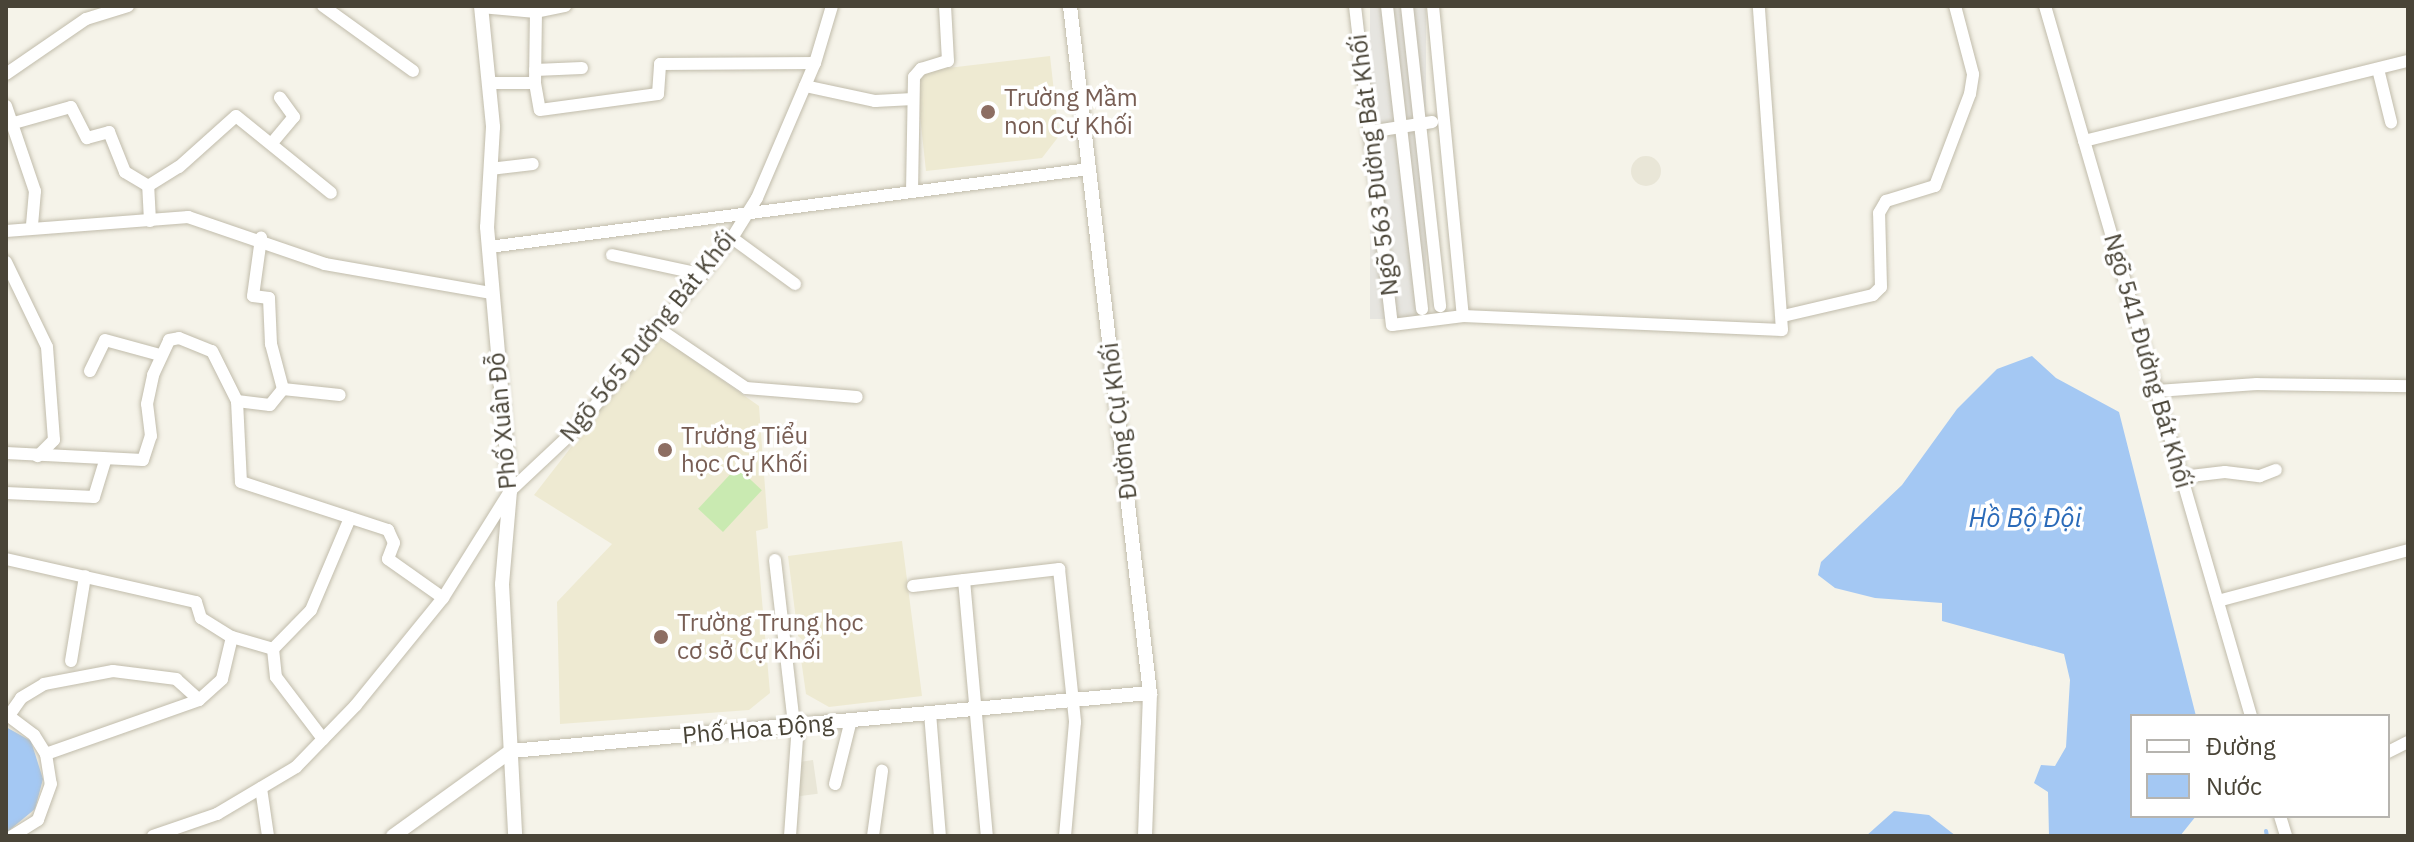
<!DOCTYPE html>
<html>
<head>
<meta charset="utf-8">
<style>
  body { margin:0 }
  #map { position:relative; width:2414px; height:842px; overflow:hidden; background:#f5f3e9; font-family:"IBM Plex Sans",sans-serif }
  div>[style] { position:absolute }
  .residential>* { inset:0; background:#e9e6d7; transform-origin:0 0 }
  .round { border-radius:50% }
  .education>* { inset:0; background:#eeead2 }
  .green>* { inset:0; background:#c9eab1; transform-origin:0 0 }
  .parking>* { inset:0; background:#e6e5e0; transform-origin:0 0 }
  .water>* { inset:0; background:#a4c8f3 }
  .stream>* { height:4px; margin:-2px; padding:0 2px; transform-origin:2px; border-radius:2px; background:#a4c8f3 }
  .roads { filter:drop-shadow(0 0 2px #c1bcab) drop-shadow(0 0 2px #c1bcab) }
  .minor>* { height:12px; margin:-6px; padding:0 6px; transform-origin:6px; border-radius:6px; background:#fff }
  .tertiary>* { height:14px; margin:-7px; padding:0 7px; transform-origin:7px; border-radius:7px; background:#fff }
  .dots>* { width:22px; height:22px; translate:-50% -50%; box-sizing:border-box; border:4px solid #fff; border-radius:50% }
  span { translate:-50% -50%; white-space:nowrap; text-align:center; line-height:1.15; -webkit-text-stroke:7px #fff; paint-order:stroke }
  .education-label { font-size:24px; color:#785e54 }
  .left { translate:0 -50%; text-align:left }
  .street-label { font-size:24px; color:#494437 }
  .water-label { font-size:26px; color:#2b6bb9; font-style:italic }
  .frame { position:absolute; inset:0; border:8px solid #494437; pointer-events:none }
  .legend { position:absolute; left:2130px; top:714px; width:260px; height:104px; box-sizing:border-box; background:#fff; border:2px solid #b6b4af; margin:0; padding:10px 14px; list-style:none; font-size:24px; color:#494437 }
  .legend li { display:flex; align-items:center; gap:16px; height:40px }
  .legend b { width:40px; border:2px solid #b6b4af }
</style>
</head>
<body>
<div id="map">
  <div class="residential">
    <div class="round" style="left:1631px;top:156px;width:30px;height:30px"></div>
    <div style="left:813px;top:760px;width:34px;height:21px;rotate:82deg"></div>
  </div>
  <div class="education">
    <div style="clip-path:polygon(1050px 56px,1059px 136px,1042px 158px,926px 171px,917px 88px,922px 71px)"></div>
    <div style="clip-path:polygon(658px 335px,759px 406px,768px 528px,756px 531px,770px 693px,749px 710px,560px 724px,557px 602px,612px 544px,534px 495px)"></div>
    <div style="clip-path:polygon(902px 541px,922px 696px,829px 707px,806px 694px,801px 659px,805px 642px,798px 636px,788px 556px)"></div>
  </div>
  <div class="green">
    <div style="left:737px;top:467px;width:34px;height:57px;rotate:43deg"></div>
  </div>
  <div class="parking">
    <div style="left:1370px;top:6px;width:56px;height:313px"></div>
  </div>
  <div class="water">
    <div style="clip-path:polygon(2032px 356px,2056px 378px,2119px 412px,2196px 716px,2132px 716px,2132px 816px,2196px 816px,2180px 836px,2049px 836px,2048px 792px,2034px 783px,2041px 765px,2055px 766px,2066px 747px,2070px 680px,2064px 654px,1942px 621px,1942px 603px,1875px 598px,1835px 588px,1818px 575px,1821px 562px,1902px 485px,1957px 409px,1997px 369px)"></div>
    <div style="clip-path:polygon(6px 727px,31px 741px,43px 779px,35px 809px,6px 833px)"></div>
    <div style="clip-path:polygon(1894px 811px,1929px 815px,1956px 836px,1866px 836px)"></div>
  </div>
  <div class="stream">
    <div style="left:2266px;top:831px;width:5px;rotate:79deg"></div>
  </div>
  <div class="roads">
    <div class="minor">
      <div style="left:323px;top:6px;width:111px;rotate:35.8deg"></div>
      <div style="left:1355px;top:6px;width:321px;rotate:83.4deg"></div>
      <div style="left:1392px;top:325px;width:72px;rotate:-7.2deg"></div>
      <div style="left:1463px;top:316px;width:319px;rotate:2.5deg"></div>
      <div style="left:1782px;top:330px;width:325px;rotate:-94.1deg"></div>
      <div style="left:1387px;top:6px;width:305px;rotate:83.4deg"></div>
      <div style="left:1407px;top:6px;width:302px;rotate:83.7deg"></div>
      <div style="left:1433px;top:6px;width:311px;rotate:84.5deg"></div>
      <div style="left:2045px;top:6px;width:739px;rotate:73.82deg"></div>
      <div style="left:481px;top:7px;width:55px;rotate:5.2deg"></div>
      <div style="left:536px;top:12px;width:30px;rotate:-12deg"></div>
      <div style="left:2378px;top:69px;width:55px;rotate:76.2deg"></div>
      <div style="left:535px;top:70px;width:47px;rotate:-2.4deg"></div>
      <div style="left:6px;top:74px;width:97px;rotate:-34.5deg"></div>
      <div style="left:86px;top:19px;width:44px;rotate:-17.2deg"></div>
      <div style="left:488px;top:83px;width:47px"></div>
      <div style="left:535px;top:83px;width:27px;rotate:80deg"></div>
      <div style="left:540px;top:110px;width:119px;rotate:-7.7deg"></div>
      <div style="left:658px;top:94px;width:30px;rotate:-86deg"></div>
      <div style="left:660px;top:64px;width:155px;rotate:-0.4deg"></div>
      <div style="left:535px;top:83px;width:71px;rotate:-89.2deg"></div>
      <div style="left:805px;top:86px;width:72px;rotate:12.1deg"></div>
      <div style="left:875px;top:101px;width:38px;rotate:-3deg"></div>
      <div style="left:6px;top:106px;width:90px;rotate:71.2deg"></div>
      <div style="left:35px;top:191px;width:35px;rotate:95deg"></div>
      <div style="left:14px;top:123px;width:59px;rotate:-15.7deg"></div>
      <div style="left:71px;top:107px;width:35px;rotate:63deg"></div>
      <div style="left:87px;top:138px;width:23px;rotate:-15deg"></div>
      <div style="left:109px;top:132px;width:43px;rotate:68.2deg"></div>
      <div style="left:125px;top:172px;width:27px;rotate:31deg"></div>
      <div style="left:1369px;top:132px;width:64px;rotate:-9deg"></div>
      <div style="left:2084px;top:141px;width:334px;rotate:-13.9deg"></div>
      <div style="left:272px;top:143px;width:34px;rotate:-50deg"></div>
      <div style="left:294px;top:117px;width:24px;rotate:-126deg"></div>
      <div style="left:490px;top:169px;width:43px;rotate:-6.6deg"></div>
      <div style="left:912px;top:192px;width:115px;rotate:-89deg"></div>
      <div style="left:914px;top:77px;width:11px;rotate:-49deg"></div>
      <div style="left:921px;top:69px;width:28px;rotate:-17deg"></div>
      <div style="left:948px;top:61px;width:55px;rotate:-93.1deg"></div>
      <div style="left:150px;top:221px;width:35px;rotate:-93deg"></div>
      <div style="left:148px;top:186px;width:36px;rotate:-32deg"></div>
      <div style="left:179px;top:167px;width:76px;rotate:-41.8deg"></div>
      <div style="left:236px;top:116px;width:122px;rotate:39deg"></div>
      <div style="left:6px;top:231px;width:183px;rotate:-4.4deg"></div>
      <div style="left:188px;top:217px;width:145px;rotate:18.9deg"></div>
      <div style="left:325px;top:264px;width:169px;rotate:9.9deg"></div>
      <div style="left:732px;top:238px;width:78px;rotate:36.1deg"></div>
      <div style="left:489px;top:247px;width:605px;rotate:-7.41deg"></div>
      <div style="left:612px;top:255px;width:91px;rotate:12.1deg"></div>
      <div style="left:6px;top:262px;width:94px;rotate:64.2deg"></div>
      <div style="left:47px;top:347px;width:93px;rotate:85.7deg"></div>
      <div style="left:54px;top:440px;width:23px;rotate:135deg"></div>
      <div style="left:1783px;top:316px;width:92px;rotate:-13.1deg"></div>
      <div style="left:1873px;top:295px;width:11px;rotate:-45deg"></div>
      <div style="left:1881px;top:287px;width:74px;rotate:-91.5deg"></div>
      <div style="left:1879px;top:213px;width:14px;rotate:-60deg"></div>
      <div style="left:1886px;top:201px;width:51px;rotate:-17deg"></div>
      <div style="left:1935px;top:186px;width:98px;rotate:-69.2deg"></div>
      <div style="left:1970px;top:94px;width:20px;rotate:-81deg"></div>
      <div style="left:1973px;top:74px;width:70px;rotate:-104.8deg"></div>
      <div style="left:656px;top:327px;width:109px;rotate:34.1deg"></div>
      <div style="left:746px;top:388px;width:111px;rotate:4.6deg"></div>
      <div style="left:90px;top:371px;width:34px;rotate:-64deg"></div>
      <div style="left:105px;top:340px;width:57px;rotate:15.3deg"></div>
      <div style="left:283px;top:389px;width:57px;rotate:6deg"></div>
      <div style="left:2157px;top:391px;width:100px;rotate:-4deg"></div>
      <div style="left:2257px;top:384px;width:151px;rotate:0.8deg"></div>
      <div style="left:237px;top:401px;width:33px;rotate:7deg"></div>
      <div style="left:270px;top:405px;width:21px;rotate:-51deg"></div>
      <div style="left:283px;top:389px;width:47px;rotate:-104.9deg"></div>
      <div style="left:271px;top:344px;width:46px;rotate:-92.5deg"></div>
      <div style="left:269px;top:298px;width:16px;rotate:-173deg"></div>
      <div style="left:253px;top:296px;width:59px;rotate:-82.1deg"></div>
      <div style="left:6px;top:453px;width:137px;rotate:2.9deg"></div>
      <div style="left:143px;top:460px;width:25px;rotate:-72deg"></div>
      <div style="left:151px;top:436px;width:32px;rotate:-97deg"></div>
      <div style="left:147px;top:404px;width:30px;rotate:-78deg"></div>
      <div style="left:153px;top:375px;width:38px;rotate:-65deg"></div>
      <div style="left:169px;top:340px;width:10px;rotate:-11deg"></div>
      <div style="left:179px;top:338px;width:35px;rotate:22deg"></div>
      <div style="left:212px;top:351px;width:56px;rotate:63.4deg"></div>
      <div style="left:237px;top:401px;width:81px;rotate:87.2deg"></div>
      <div style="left:241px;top:482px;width:155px;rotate:18.1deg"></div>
      <div style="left:388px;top:530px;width:14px;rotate:65deg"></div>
      <div style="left:394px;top:543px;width:17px;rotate:111deg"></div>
      <div style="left:388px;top:559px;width:67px;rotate:35.3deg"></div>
      <div style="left:2182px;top:477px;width:43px;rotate:-6.6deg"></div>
      <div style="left:2225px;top:472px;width:35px;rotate:7deg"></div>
      <div style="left:2260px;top:476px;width:17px;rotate:-21deg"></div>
      <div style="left:6px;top:493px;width:88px;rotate:2.6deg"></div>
      <div style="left:94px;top:497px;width:39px;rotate:-73deg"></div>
      <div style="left:6px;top:559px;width:195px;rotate:12.8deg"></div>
      <div style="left:196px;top:602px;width:17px;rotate:73deg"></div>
      <div style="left:201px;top:618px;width:36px;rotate:32deg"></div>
      <div style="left:232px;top:637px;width:43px;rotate:16.3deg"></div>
      <div style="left:273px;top:649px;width:54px;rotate:-45.7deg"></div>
      <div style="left:311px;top:610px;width:100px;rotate:-67deg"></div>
      <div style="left:775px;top:560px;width:166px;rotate:83.4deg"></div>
      <div style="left:964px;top:580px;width:96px;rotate:-6.6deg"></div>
      <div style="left:1059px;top:569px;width:154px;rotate:84deg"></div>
      <div style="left:1075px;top:722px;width:114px;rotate:95deg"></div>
      <div style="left:913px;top:586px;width:51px;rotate:-6.7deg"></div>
      <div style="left:964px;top:580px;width:257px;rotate:84.9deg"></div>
      <div style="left:2218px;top:601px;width:197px;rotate:-15deg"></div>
      <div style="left:273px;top:649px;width:28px;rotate:84deg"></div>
      <div style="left:276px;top:677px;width:78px;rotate:52.8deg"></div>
      <div style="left:71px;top:661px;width:86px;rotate:-80.6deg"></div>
      <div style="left:930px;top:713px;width:123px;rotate:85.4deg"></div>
      <div style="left:6px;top:714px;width:35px;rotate:37deg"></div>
      <div style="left:34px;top:735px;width:22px;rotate:58deg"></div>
      <div style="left:46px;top:754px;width:30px;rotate:81deg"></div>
      <div style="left:51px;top:784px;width:38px;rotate:110deg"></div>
      <div style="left:38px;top:820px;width:31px;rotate:148deg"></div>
      <div style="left:10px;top:714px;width:19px;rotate:-55deg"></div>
      <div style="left:21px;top:698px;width:27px;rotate:-31deg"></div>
      <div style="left:44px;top:684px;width:70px;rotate:-10.7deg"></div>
      <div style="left:113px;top:671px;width:64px;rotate:7.2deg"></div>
      <div style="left:176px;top:679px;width:31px;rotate:42deg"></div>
      <div style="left:2388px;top:752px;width:22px;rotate:-27deg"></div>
      <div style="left:46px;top:754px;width:162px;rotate:-19.4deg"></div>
      <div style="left:199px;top:700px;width:31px;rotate:-42deg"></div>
      <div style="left:222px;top:679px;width:43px;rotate:-76.6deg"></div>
      <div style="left:835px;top:784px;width:66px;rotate:-76deg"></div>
      <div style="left:261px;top:788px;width:49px;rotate:81.7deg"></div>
      <div style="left:2280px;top:816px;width:21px;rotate:73deg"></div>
      <div style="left:153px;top:836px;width:68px;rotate:-19deg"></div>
      <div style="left:217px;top:814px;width:92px;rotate:-30.7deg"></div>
      <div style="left:296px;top:767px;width:86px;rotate:-45.9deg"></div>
      <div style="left:356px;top:705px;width:138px;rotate:-50.9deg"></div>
      <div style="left:443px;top:598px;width:126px;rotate:-57.9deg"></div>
      <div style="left:510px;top:491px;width:91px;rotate:-43.2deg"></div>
      <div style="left:576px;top:429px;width:247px;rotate:-50.8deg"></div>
      <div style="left:732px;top:238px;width:47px;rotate:-58deg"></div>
      <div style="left:757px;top:198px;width:147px;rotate:-66.8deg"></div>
      <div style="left:815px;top:63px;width:59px;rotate:-73.4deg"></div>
      <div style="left:790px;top:836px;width:111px;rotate:-85.9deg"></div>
      <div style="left:873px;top:836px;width:66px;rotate:-82.1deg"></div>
    </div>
    <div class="tertiary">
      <div style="left:481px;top:6px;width:122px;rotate:84.3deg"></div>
      <div style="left:493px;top:127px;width:100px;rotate:93.4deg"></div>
      <div style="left:487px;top:227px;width:265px;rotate:85deg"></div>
      <div style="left:510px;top:491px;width:93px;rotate:94.9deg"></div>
      <div style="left:502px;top:584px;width:252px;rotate:87deg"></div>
      <div style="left:1070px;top:6px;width:692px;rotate:83.36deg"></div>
      <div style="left:1150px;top:693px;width:143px;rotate:92deg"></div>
      <div style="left:393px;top:836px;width:145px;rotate:-35.8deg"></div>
      <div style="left:511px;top:751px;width:642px;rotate:-5.19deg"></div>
    </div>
  </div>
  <div class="dots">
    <div style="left:988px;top:112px;background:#8d6e63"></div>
    <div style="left:665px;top:450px;background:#8d6e63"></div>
    <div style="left:661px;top:637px;background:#8d6e63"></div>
  </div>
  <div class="education-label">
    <span class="left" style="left:1004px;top:112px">Trường Mầm<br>non Cự Khối</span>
    <span class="left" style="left:681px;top:450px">Trường Tiểu<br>học Cự Khối</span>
    <span class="left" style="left:677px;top:637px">Trường Trung học<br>cơ sở Cự Khối</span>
  </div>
  <div class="street-label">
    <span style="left:1374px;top:165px;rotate:-97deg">Ngõ 563 Đường Bát Khối</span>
    <span style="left:648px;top:336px;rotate:-51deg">Ngõ 565 Đường Bát Khối</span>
    <span style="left:2148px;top:361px;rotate:74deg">Ngõ 541 Đường Bát Khối</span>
    <span style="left:502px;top:421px;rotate:-95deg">Phố Xuân Đỗ</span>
    <span style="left:1119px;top:421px;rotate:-97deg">Đường Cự Khối</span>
    <span style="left:758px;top:729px;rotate:-5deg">Phố Hoa Động</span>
  </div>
  <div class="water-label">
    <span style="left:2025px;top:518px">Hồ Bộ Đội</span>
  </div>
  <div class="frame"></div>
  <ul class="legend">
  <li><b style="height:10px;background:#fff"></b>Đường</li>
  <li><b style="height:22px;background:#a4c8f3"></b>Nước</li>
  </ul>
</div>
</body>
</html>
